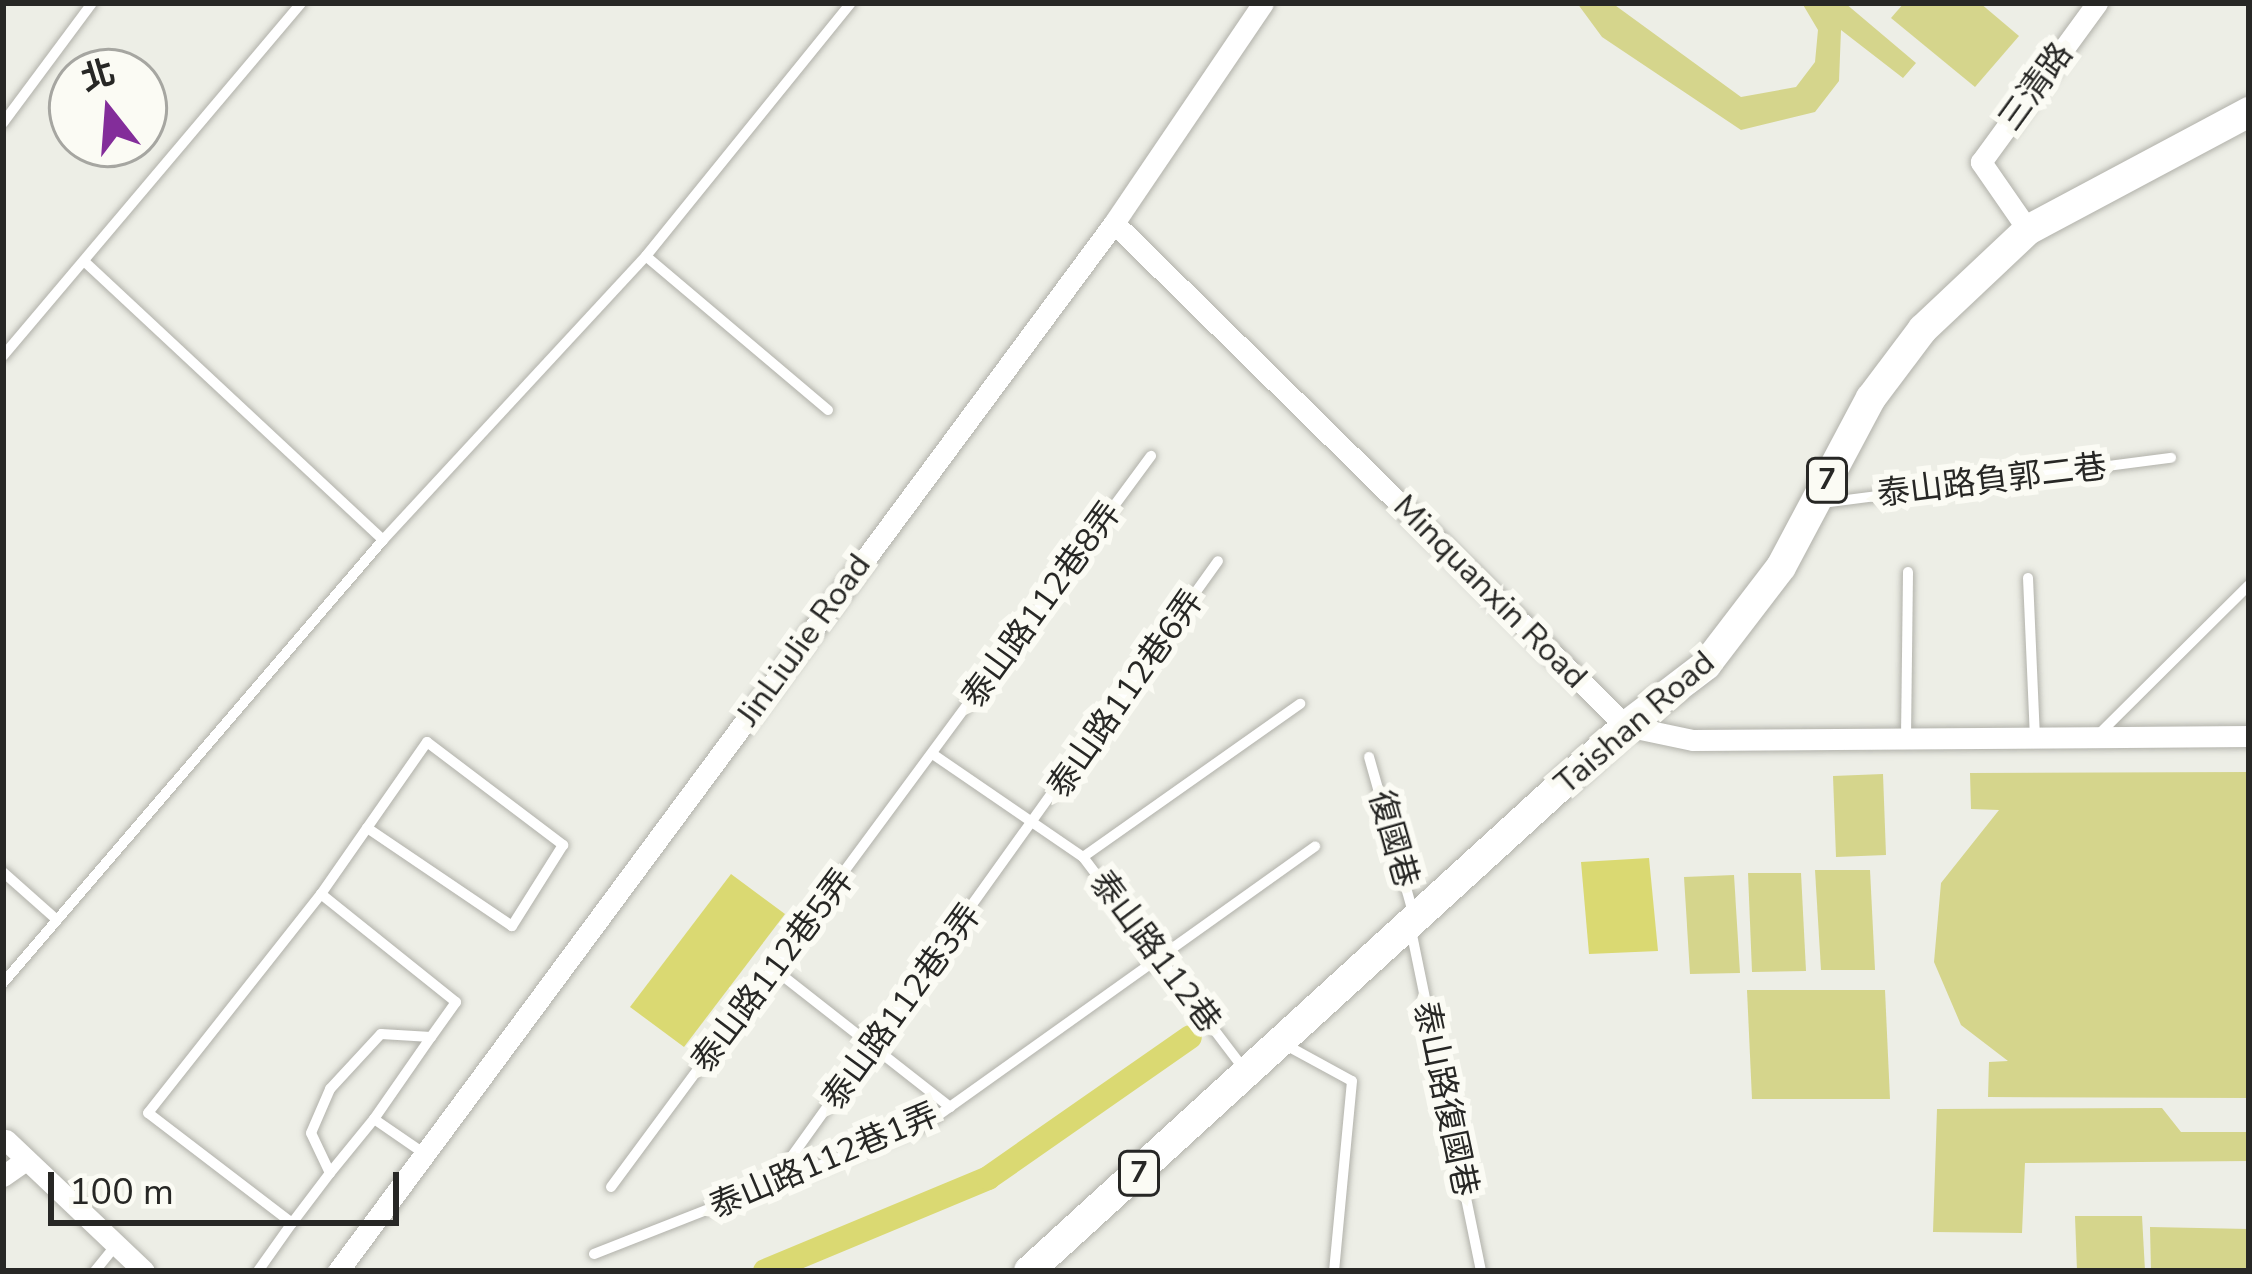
<!DOCTYPE html>
<html>
<head>
<meta charset="utf-8">
<style>
  body { margin:0 }
  #map { position:relative; width:2252px; height:1274px; overflow:hidden; background:#edeee6; font-family:"Nunito Sans","Noto Sans TC",sans-serif }
  div>[style] { position:absolute }
  .green>* { inset:0; background:#d5d58c }
  .water>* { inset:0; background:#dad972 }
  .canal>* { height:24px; margin:-12px; padding:0 12px; transform-origin:12px; border-radius:12px; background:#dad972 }
  .roads { filter:drop-shadow(0 0 3px #b1b1aa) drop-shadow(0 0 3px #b1b1aa) }
  .service>* { height:10px; margin:-5px; padding:0 5px; transform-origin:5px; border-radius:5px; background:#fff }
  .minor>* { height:21px; margin:-10.5px; padding:0 10.5px; transform-origin:10.5px; border-radius:10.5px; background:#fff }
  .primary>* { height:30px; margin:-15px; padding:0 15px; transform-origin:15px; border-radius:15px; background:#fff }
  span { translate:-50% -50%; white-space:nowrap; text-align:center; line-height:1.15; -webkit-text-stroke:12px #fbfbf4; paint-order:stroke }
  .shield-label span { padding:3px 9px; background:#fbfbf4; border:3px solid; border-radius:9px; -webkit-text-stroke-width:0 }
  .shield-label { font-size:30px; color:#272725; font-weight:700 }
  .street-label { font-size:33px; color:#272725 }
  .frame { position:absolute; inset:0; border:6px solid #272725; pointer-events:none }
  .north { position:absolute; left:48px; top:48px; width:120px; height:120px; box-sizing:border-box; background:#fbfbf4; border:3px solid #a6a6a1; border-radius:50%; rotate:343deg; font-size:33px; font-weight:700; line-height:48px; text-align:center; color:#272725 }
  .north::after { content:''; display:block; margin:auto; width:42px; height:54px; background:#832d9a; clip-path:polygon(50% 0,100% 100%,50% 72%,0 100%) }
  .scale { position:absolute; left:48px; top:1172px; width:351px; height:54px; box-sizing:border-box; border:6px solid #272725; border-top:0; padding-left:15px; font-size:36px; line-height:42px; white-space:nowrap; color:#272725; -webkit-text-stroke:9px #fbfbf4; paint-order:stroke }
</style>
</head>
<body>
<div id="map">
  <div class="green">
    <i style="clip-path:polygon(1577px 3px,1612px 3px,1741px 97px,1796px 87px,1815px 62px,1818px 30px,1802px 3px,1845px 3px,1916px 63px,1903px 78px,1841px 30px,1839px 81px,1815px 112px,1741px 130px,1602px 37px)"></i>
    <i style="clip-path:polygon(1904px 3px,1980px 3px,2019px 36px,1975px 87px,1891px 18px)"></i>
    <i style="clip-path:polygon(2249px 772px,2249px 1098px,1988px 1097px,1989px 1062px,2008px 1061px,1961px 1025px,1934px 962px,1941px 883px,1999px 810px,1971px 809px,1970px 773px)"></i>
    <i style="clip-path:polygon(1883px 774px,1886px 855px,1836px 857px,1833px 776px)"></i>
    <i style="clip-path:polygon(1815px 870px,1870px 870px,1875px 970px,1821px 970px)"></i>
    <i style="clip-path:polygon(1748px 873px,1801px 873px,1806px 971px,1752px 972px)"></i>
    <i style="clip-path:polygon(1734px 875px,1740px 973px,1690px 974px,1684px 877px)"></i>
    <i style="clip-path:polygon(1747px 990px,1885px 990px,1890px 1099px,1752px 1099px)"></i>
    <i style="clip-path:polygon(2162px 1108px,2181px 1132px,2249px 1132px,2249px 1161px,2025px 1163px,2022px 1233px,1933px 1232px,1937px 1109px)"></i>
    <i style="clip-path:polygon(2075px 1216px,2142px 1216px,2145px 1271px,2077px 1271px)"></i>
    <i style="clip-path:polygon(2150px 1227px,2249px 1229px,2249px 1271px,2151px 1271px)"></i>
  </div>
  <div class="water">
    <i style="clip-path:polygon(1649px 858px,1658px 951px,1589px 954px,1581px 862px)"></i>
    <i style="clip-path:polygon(731px 874px,785px 914px,684px 1047px,630px 1007px)"></i>
  </div>
  <div class="canal">
    <i style="left:765px;top:1271px;width:242px;rotate:-22.6deg"></i>
    <i style="left:988px;top:1178px;width:246px;rotate:-34.9deg"></i>
  </div>
  <div class="roads">
    <div class="service">
      <i style="left:3px;top:123px;width:149px;rotate:-53.4deg"></i>
      <i style="left:84px;top:261px;width:409px;rotate:43deg"></i>
      <i style="left:3px;top:356px;width:462px;rotate:-49.8deg"></i>
      <i style="left:828px;top:410px;width:238px;rotate:-139.8deg"></i>
      <i style="left:646px;top:256px;width:326px;rotate:-51deg"></i>
      <i style="left:1823px;top:503px;width:351px;rotate:-7.4deg"></i>
      <i style="left:2028px;top:578px;width:159px;rotate:87.5deg"></i>
      <i style="left:2098px;top:735px;width:213px;rotate:-44.8deg"></i>
      <i style="left:1906px;top:737px;width:165px;rotate:-89.3deg"></i>
      <i style="left:934px;top:755px;width:181px;rotate:34.4deg"></i>
      <i style="left:1083px;top:857px;width:265px;rotate:52.8deg"></i>
      <i style="left:1369px;top:757px;width:161px;rotate:74.2deg"></i>
      <i style="left:1083px;top:857px;width:266px;rotate:-35.2deg"></i>
      <i style="left:3px;top:872px;width:72px;rotate:41.6deg"></i>
      <i style="left:321px;top:894px;width:80px;rotate:-55.1deg"></i>
      <i style="left:367px;top:828px;width:105px;rotate:-55.1deg"></i>
      <i style="left:427px;top:742px;width:171px;rotate:37.1deg"></i>
      <i style="left:563px;top:845px;width:96px;rotate:122.2deg"></i>
      <i style="left:512px;top:926px;width:175px;rotate:-145.9deg"></i>
      <i style="left:1411px;top:930px;width:348px;rotate:78.4deg"></i>
      <i style="left:774px;top:969px;width:224px;rotate:38.1deg"></i>
      <i style="left:3px;top:983px;width:584px;rotate:-49.38deg"></i>
      <i style="left:383px;top:540px;width:387px;rotate:-47.2deg"></i>
      <i style="left:1284px;top:1044px;width:77px;rotate:28.6deg"></i>
      <i style="left:1352px;top:1081px;width:191px;rotate:95.4deg"></i>
      <i style="left:374px;top:1119px;width:70px;rotate:129.2deg"></i>
      <i style="left:330px;top:1173px;width:44px;rotate:-115.4deg"></i>
      <i style="left:311px;top:1133px;width:48px;rotate:-66.6deg"></i>
      <i style="left:330px;top:1089px;width:75px;rotate:-47.2deg"></i>
      <i style="left:381px;top:1034px;width:50px;rotate:3.4deg"></i>
      <i style="left:431px;top:1037px;width:100px;rotate:124.8deg"></i>
      <i style="left:374px;top:1119px;width:62px;rotate:34.5deg"></i>
      <i style="left:330px;top:1173px;width:63px;rotate:127.2deg"></i>
      <i style="left:292px;top:1223px;width:181px;rotate:-142.6deg"></i>
      <i style="left:148px;top:1113px;width:279px;rotate:-51.7deg"></i>
      <i style="left:321px;top:894px;width:173px;rotate:38.7deg"></i>
      <i style="left:456px;top:1002px;width:43px;rotate:125.5deg"></i>
      <i style="left:772px;top:1184px;width:766px;rotate:-54.4deg"></i>
      <i style="left:611px;top:1187px;width:909px;rotate:-53.55deg"></i>
      <i style="left:594px;top:1254px;width:357px;rotate:-21.4deg"></i>
      <i style="left:926px;top:1124px;width:478px;rotate:-35.5deg"></i>
      <i style="left:95px;top:1271px;width:32px;rotate:-51deg"></i>
      <i style="left:258px;top:1271px;width:59px;rotate:-54.7deg"></i>
    </div>
    <div class="minor">
      <i style="left:1114px;top:223px;width:718px;rotate:44.49deg"></i>
      <i style="left:1626px;top:726px;width:68px;rotate:11.8deg"></i>
      <i style="left:1693px;top:740px;width:556px;rotate:-0.41deg"></i>
      <i style="left:2028px;top:230px;width:83px;rotate:-124.7deg"></i>
      <i style="left:1981px;top:162px;width:197px;rotate:-53.9deg"></i>
      <i style="left:6px;top:1140px;width:190px;rotate:43.5deg"></i>
      <i style="left:3px;top:1176px;width:28px;rotate:-35deg"></i>
      <i style="left:338px;top:1271px;width:1304px;rotate:-53.48deg"></i>
      <i style="left:1114px;top:223px;width:266px;rotate:-55.9deg"></i>
    </div>
    <div class="primary">
      <i style="left:1029px;top:1271px;width:808px;rotate:-42.39deg"></i>
      <i style="left:1626px;top:726px;width:101px;rotate:-37.3deg"></i>
      <i style="left:1706px;top:665px;width:123px;rotate:-52.6deg"></i>
      <i style="left:1781px;top:567px;width:191px;rotate:-62deg"></i>
      <i style="left:1871px;top:398px;width:86px;rotate:-53deg"></i>
      <i style="left:1923px;top:329px;width:144px;rotate:-43.3deg"></i>
      <i style="left:2028px;top:230px;width:251px;rotate:-28.1deg"></i>
    </div>
  </div>
  <div class="shield-label">
    <span style="left:1827px;top:480px">7</span>
    <span style="left:1139px;top:1173px">7</span>
  </div>
  <div class="street-label">
    <span style="left:2036px;top:87px;rotate:-54deg">三清路</span>
    <span style="left:1992px;top:481px;rotate:-7deg">泰山路負郭二巷</span>
    <span style="left:1490px;top:592px;rotate:45deg">Minquanxin Road</span>
    <span style="left:1042px;top:605px;rotate:-54deg">泰山路112巷8弄</span>
    <span style="left:804px;top:640px;rotate:-54deg">JinLiuJie Road</span>
    <span style="left:1126px;top:694px;rotate:-55deg">泰山路112巷6弄</span>
    <span style="left:1635px;top:723px;rotate:-41deg">Taishan Road</span>
    <span style="left:1393px;top:839px;rotate:74deg">復國巷</span>
    <span style="left:1155px;top:952px;rotate:53deg">泰山路112巷</span>
    <span style="left:773px;top:971px;rotate:-53deg">泰山路112巷5弄</span>
    <span style="left:902px;top:1007px;rotate:-54deg">泰山路112巷3弄</span>
    <span style="left:1445px;top:1099px;rotate:78deg">泰山路復國巷</span>
    <span style="left:824px;top:1161px;rotate:-23deg">泰山路112巷1弄</span>
  </div>
  <div class="frame"></div>
  <div class="north">北</div>
  <div class="scale">100 m</div>
</div>
</body>
</html>
